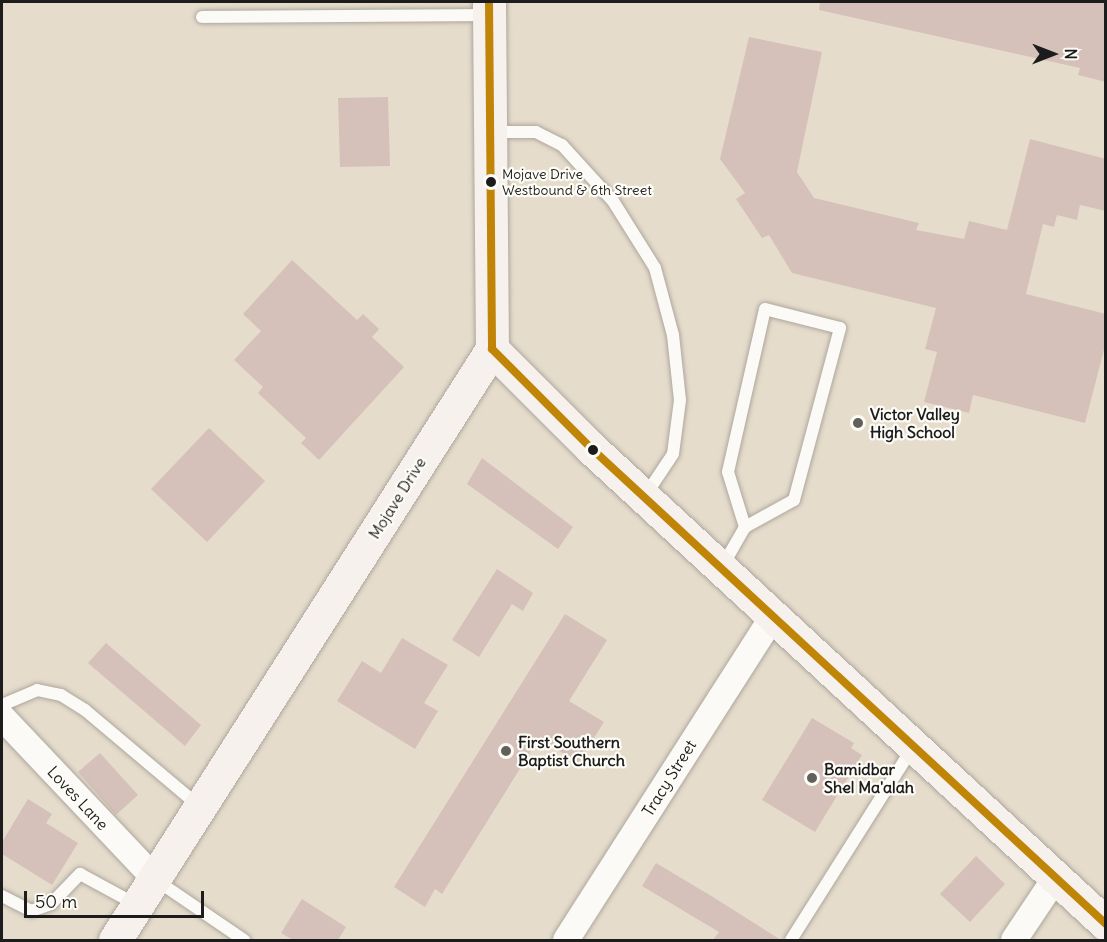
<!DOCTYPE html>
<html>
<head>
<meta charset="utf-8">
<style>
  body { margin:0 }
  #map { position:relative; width:1107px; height:942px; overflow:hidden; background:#e6dccc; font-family:Delius,sans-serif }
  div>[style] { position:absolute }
  .building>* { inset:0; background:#d5c1b9 }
  .roads { filter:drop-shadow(0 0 2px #ada79d) drop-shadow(0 0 2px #ada79d) }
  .lane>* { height:12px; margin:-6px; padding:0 6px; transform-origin:6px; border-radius:6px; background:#fbfaf7 }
  .street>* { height:26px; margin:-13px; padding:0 13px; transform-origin:13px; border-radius:13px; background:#fbfaf7 }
  .secondary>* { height:33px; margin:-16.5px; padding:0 16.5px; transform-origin:16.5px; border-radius:16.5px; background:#f6f1ed }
  .bus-1>* { height:8px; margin:-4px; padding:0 4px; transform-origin:4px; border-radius:4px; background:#c08407 }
  .dots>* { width:16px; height:16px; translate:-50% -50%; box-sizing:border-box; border:3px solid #fdfcf7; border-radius:50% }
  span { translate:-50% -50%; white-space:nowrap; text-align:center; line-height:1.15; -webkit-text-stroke:4.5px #fdfcf7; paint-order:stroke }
  .bus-label { font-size:14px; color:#1c1c1c }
  .left { translate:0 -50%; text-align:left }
  .poi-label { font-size:16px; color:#1c1c1c; font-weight:700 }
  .street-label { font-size:16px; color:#1c1c1c }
  .frame { position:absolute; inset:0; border:3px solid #1c1c1c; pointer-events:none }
  .north { position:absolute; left:1023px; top:24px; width:60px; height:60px; -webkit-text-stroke:4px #fdfcf7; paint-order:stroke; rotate:90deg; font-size:16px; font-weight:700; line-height:24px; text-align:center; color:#1c1c1c }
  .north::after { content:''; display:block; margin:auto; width:21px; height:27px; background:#1c1c1c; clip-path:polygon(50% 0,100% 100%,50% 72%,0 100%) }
  .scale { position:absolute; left:24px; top:891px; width:180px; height:27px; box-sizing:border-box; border:3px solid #1c1c1c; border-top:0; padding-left:8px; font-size:18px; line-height:21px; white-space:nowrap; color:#1c1c1c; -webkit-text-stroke:4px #fdfcf7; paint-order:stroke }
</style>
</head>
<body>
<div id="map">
  <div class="building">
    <i style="clip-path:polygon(820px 2px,1106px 2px,1106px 82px,1078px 75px,1080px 68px,819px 10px)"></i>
    <i style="clip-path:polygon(749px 37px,822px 52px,797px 172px,814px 198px,919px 223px,916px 230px,964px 239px,969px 221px,1007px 230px,1030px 139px,1106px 159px,1106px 211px,1080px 205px,1077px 220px,1057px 215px,1054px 227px,1043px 224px,1026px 294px,1106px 314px,1106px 342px,1085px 423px,973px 395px,969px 413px,924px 402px,937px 352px,925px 349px,936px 308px,792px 273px,769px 235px,762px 238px,736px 199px,745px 193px,720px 159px)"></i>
    <i style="clip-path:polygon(388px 97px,390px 166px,340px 167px,338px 98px)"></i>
    <i style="clip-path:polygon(292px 260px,357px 320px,363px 314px,379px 329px,372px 337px,404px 367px,319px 460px,301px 443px,306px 438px,258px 393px,263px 387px,234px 360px,261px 331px,243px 314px)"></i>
    <i style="clip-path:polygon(209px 428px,265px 481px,207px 542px,151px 489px)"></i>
    <i style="clip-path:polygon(482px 458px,573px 527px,558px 549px,467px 484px)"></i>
    <i style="clip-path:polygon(497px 569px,533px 593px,523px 611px,512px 604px,479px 657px,452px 640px)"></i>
    <i style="clip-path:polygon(565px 614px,607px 640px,569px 701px,604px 722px,578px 763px,539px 738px,442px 894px,435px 889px,425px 907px,394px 887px)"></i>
    <i style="clip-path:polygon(402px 638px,448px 665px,424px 703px,438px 711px,415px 749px,337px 701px,362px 661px,381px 673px)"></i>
    <i style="clip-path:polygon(106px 643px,201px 725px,185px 746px,88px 663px)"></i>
    <i style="clip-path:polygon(812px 718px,854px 743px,851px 748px,862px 755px,815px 832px,762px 800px)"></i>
    <i style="clip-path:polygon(100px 753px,138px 795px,116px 815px,78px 772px)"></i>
    <i style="clip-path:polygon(28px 799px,52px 814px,46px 823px,78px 843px,52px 885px,2px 854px,2px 842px)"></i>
    <i style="clip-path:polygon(976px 856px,1005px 884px,970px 922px,940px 894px)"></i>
    <i style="clip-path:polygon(656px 863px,713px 897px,781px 940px,713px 940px,719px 932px,642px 886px)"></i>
    <i style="clip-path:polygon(302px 899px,346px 927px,338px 940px,293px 940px,281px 933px)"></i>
  </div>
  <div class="roads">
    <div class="lane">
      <i style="left:202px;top:17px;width:286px;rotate:-0.4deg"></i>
      <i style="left:491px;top:132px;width:45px"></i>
      <i style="left:536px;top:132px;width:29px;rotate:27deg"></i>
      <i style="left:562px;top:145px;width:76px;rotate:47.7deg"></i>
      <i style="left:613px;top:201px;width:79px;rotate:57.9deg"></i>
      <i style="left:655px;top:268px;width:69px;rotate:75deg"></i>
      <i style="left:673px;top:335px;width:65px;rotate:83.9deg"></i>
      <i style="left:680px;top:400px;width:54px;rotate:97.4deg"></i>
      <i style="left:673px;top:454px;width:50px;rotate:123.7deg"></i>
      <i style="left:722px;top:567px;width:46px;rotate:-60.1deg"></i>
      <i style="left:745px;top:527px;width:56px;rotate:-28.9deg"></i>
      <i style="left:794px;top:500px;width:178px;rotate:-75deg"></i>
      <i style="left:840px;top:328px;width:77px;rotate:-165.8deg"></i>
      <i style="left:765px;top:309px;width:167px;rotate:102.8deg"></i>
      <i style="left:728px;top:472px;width:58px;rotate:72.8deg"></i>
      <i style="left:2px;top:705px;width:38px;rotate:-23deg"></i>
      <i style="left:37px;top:690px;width:25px;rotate:12deg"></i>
      <i style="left:61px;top:695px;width:28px;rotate:32deg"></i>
      <i style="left:85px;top:710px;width:148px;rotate:40.1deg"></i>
      <i style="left:156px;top:880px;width:107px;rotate:34.3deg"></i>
      <i style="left:2px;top:896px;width:33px;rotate:27deg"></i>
      <i style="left:31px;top:911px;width:21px;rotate:-19deg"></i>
      <i style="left:51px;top:904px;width:42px;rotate:-46deg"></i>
      <i style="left:80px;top:874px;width:65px;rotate:28.5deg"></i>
      <i style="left:791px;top:940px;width:228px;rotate:-57.7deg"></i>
    </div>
    <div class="street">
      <i style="left:2px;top:717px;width:223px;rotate:46.6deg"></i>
      <i style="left:566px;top:940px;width:384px;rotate:-57.4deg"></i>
      <i style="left:1014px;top:940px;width:76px;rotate:-56.3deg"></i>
    </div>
    <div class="secondary">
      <i style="left:492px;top:349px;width:140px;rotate:45deg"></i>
      <i style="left:591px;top:448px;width:701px;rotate:42.75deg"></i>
      <i style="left:115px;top:940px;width:701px;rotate:-57.47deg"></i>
      <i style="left:492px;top:349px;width:347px;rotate:-90.5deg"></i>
    </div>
  </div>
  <div class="bus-1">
    <i style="left:489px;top:2px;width:347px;rotate:89.5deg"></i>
    <i style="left:492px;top:349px;width:140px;rotate:45deg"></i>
    <i style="left:591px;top:448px;width:701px;rotate:42.75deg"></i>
  </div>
  <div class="dots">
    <i style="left:491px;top:182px;background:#1c1c1c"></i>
    <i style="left:858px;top:423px;background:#635f5a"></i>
    <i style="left:593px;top:450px;background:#1c1c1c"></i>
    <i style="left:506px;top:751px;background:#635f5a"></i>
    <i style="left:812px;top:778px;background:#635f5a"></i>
  </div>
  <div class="bus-label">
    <span class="left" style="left:502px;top:182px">Mojave Drive<br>Westbound &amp; 6th Street</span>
  </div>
  <div class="poi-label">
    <span class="left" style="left:870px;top:423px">Victor Valley<br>High School</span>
    <span class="left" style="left:518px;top:751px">First Southern<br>Baptist Church</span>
    <span class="left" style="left:824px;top:778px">Bamidbar<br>Shel Ma'alah</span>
  </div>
  <div class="street-label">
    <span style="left:397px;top:498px;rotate:-58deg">Mojave Drive</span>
    <span style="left:669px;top:778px;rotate:-58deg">Tracy Street</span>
    <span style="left:78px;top:798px;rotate:47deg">Loves Lane</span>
  </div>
  <div class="frame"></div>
  <div class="north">N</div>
  <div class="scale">50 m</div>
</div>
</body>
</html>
